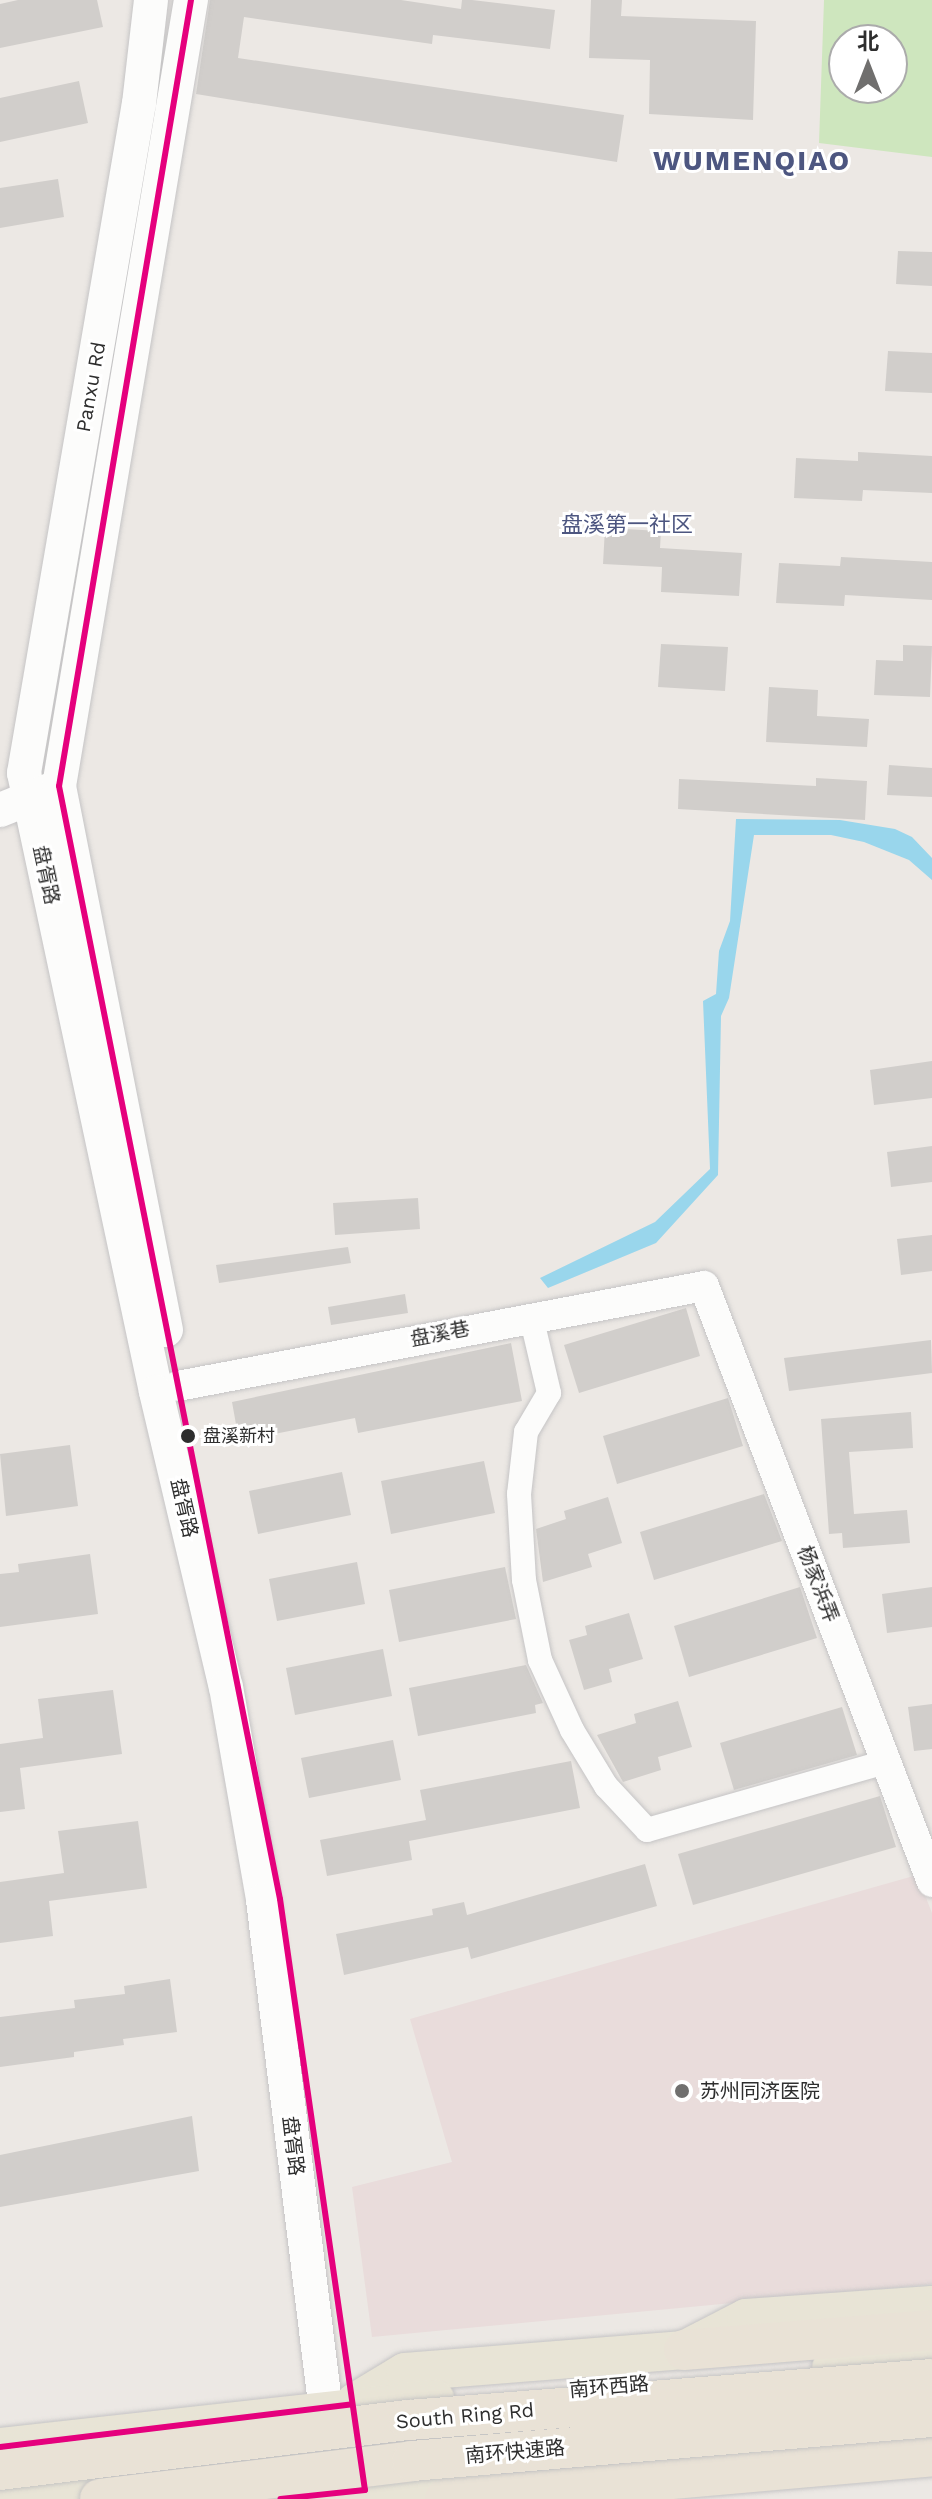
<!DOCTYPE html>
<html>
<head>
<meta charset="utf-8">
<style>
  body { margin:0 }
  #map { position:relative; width:932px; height:2499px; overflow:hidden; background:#ece8e4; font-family:"Work Sans","Noto Sans SC",sans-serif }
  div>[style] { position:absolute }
  .medical>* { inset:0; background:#e9dcdb }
  .green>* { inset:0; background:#cee6be }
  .water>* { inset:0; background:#99d6ec }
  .building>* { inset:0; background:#d1cecb }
  .roads { filter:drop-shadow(0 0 2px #c5c4c5) drop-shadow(0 0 2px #c5c4c5) }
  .minor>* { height:24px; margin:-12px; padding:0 12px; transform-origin:12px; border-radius:12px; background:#fcfcfb }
  .tertiary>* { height:30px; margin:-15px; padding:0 15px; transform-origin:15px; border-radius:15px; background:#fcfcfb }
  .secondary>* { height:34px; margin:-17px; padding:0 17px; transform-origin:17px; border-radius:17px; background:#fcfcfb }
  .primary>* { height:38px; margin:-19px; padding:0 19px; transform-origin:19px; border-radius:19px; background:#e8e4d6 }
  .trunk>* { height:40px; margin:-20px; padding:0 20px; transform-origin:20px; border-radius:20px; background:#e9e2d6 }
  .bridges { filter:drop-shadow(0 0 2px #c6c5c4) drop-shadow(0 0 2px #c6c5c4) }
  .trunk-bridge>* { height:40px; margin:-20px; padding:0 20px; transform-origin:20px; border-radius:20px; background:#e9e2d6 }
  .bus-1>* { height:6px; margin:-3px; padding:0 3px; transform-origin:3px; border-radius:3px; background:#e5007d }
  .dots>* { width:22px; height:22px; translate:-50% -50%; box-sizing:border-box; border:4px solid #fff; border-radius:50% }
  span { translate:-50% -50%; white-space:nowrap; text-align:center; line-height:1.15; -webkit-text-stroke:6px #fff; paint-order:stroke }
  .bus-label { font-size:18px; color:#2e2e2e }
  .left { translate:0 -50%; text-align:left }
  .street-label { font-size:20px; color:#2e2e2e }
  .poi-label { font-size:20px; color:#2e2e2e }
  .neighbourhood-label { font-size:22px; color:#4d5680 }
  .district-label { font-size:28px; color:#4d5680; font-weight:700; letter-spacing:2px }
  .north { position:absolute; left:828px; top:24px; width:80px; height:80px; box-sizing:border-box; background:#fff; border:2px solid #ababab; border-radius:50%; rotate:0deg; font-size:22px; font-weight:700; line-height:32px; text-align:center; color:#2e2e2e }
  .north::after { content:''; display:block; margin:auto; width:28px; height:36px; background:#706f6e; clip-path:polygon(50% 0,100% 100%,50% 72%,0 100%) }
</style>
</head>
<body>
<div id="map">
  <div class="medical">
    <i style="clip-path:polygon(917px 1875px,932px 1913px,932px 2284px,372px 2337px,352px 2187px,452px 2162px,410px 2019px)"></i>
  </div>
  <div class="green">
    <i style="clip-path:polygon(evenodd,824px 0,932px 0,932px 157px,819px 143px,824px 0,844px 40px,892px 40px,892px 88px,844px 88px,844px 40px)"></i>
  </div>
  <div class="water">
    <i style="clip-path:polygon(736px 819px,840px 820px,895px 829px,912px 837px,932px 858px,932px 880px,909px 860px,864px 842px,831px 835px,754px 835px,729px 998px,721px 1016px,718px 1175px,656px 1243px,548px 1288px,540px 1278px,655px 1222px,710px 1169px,703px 1001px,716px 994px,719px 951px,730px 921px)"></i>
  </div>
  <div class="building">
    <i style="clip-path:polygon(18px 0,97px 0,103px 27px,0 48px,0 4px)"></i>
    <i style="clip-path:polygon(210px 0,401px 0,461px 9px,462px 0,472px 0,555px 10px,550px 49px,433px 35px,432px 44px,244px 17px,238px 58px,624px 115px,617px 162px,196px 94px)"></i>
    <i style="clip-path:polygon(591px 0,622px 0,621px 16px,756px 21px,753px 120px,649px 114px,650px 60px,589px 58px)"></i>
    <i style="clip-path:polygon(79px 81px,88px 123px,0 142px,0 98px)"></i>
    <i style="clip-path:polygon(58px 179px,64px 217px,0 228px,0 188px)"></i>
    <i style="clip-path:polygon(898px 251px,932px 252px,932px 286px,896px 284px)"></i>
    <i style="clip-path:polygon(888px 351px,932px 353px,932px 393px,885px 391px)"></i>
    <i style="clip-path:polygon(858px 452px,932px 456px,932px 493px,863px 490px,862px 501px,794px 498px,796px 458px,858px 461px)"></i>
    <i style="clip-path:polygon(605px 528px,661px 531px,660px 548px,742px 553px,739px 596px,661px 592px,662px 567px,603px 564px)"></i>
    <i style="clip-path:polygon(841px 557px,932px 562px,932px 600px,845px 595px,844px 606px,776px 603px,779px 563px,840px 566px)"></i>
    <i style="clip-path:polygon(661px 644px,728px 647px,725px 691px,658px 687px)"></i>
    <i style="clip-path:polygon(903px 645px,932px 646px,930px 697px,874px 695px,876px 660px,903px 661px)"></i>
    <i style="clip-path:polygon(769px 687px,818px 690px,817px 716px,869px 719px,867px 747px,766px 742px)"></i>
    <i style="clip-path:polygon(889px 765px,932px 768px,932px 797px,887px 795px)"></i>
    <i style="clip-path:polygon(816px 778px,867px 781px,865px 820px,678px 809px,679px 779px,816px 786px)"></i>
    <i style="clip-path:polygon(932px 1061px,932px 1098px,874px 1105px,870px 1070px)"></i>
    <i style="clip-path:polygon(932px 1146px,932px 1182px,891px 1187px,887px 1152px)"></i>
    <i style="clip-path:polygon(418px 1198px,420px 1229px,335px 1235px,333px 1203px)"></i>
    <i style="clip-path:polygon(932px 1235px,932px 1271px,901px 1275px,897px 1239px)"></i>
    <i style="clip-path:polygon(348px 1247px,351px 1263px,219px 1283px,216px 1265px)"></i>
    <i style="clip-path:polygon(405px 1294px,408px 1313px,331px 1325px,328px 1307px)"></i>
    <i style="clip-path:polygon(686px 1308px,700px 1356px,579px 1393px,564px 1345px)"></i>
    <i style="clip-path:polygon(931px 1340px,932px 1373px,789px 1391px,784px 1358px)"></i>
    <i style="clip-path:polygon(511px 1343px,522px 1401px,358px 1433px,355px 1418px,239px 1441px,232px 1402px)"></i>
    <i style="clip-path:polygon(728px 1398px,743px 1446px,617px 1484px,603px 1436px)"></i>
    <i style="clip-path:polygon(911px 1412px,913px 1448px,849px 1452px,854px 1514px,907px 1510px,910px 1543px,843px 1548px,842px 1533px,829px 1534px,821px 1419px)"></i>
    <i style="clip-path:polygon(70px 1445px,78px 1506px,6px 1516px,0 1454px)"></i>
    <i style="clip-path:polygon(484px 1461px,495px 1513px,391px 1534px,381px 1481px)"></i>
    <i style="clip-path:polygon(342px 1472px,351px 1515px,258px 1534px,249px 1491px)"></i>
    <i style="clip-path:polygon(764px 1494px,782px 1541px,654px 1580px,640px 1532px)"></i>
    <i style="clip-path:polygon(608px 1497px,622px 1543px,588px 1554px,592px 1567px,543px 1582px,536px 1529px,566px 1519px,564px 1511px)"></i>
    <i style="clip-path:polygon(90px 1554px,98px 1614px,0 1627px,0 1574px,19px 1572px,18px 1564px)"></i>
    <i style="clip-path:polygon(357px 1562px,365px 1604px,277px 1621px,269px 1579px)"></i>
    <i style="clip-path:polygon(505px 1567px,516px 1619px,399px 1642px,389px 1590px)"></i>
    <i style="clip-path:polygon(800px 1587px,817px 1638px,689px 1677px,674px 1626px)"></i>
    <i style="clip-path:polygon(932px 1587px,932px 1627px,887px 1633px,882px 1594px)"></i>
    <i style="clip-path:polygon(629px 1613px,643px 1659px,609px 1669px,612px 1682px,584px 1690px,569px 1640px,587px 1635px,585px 1626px)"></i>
    <i style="clip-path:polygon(383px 1649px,392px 1696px,295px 1715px,286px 1668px)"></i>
    <i style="clip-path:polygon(526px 1665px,543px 1703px,535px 1705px,536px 1713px,418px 1736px,409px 1688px)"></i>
    <i style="clip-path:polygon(113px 1690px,122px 1754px,20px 1768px,25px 1809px,0 1812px,0 1744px,43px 1738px,38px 1699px)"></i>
    <i style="clip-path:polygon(678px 1701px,692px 1747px,658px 1757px,661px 1770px,623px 1782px,597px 1735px,636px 1723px,634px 1714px)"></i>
    <i style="clip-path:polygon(932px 1704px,932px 1749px,914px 1751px,908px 1707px)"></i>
    <i style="clip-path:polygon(842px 1707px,857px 1755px,734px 1790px,720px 1743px)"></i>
    <i style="clip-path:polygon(393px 1740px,401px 1780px,309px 1798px,301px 1758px)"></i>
    <i style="clip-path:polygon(571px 1761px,580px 1808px,409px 1841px,412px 1860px,327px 1876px,320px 1840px,426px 1820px,420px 1790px)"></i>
    <i style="clip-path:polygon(880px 1796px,896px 1847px,693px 1905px,678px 1854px)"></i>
    <i style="clip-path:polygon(138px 1821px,147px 1888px,49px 1901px,53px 1936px,0 1943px,0 1882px,64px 1873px,58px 1831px)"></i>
    <i style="clip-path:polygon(645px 1864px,657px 1906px,471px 1959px,468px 1947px,344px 1975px,336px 1934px,433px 1915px,432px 1909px,464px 1902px,467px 1915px)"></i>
    <i style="clip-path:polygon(170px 1979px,177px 2032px,123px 2039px,124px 2045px,74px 2052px,74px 2057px,0 2067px,0 2017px,75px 2008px,74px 2000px,125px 1994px,124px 1986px)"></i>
    <i style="clip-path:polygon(192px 2116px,199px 2171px,0 2207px,0 2155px)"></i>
  </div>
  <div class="roads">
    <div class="minor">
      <i style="left:531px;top:1316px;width:79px;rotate:76.8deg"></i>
      <i style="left:549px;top:1393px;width:45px;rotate:120.5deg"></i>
      <i style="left:526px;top:1432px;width:62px;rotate:96.4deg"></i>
      <i style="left:519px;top:1494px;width:86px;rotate:86.7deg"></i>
      <i style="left:524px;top:1580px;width:82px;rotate:78.7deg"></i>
      <i style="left:540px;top:1660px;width:77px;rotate:65.4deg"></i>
      <i style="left:572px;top:1730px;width:66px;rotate:58.7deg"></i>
      <i style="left:606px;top:1786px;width:60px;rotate:47deg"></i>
      <i style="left:647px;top:1830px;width:248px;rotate:-15.9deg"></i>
    </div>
    <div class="tertiary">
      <i style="left:178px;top:1386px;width:535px;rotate:-10.76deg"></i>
      <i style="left:704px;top:1286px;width:638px;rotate:69.07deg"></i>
    </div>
    <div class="secondary">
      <i style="left:151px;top:0;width:104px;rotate:96.6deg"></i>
      <i style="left:139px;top:103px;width:680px;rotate:99.74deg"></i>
      <i style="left:24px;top:773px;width:633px;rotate:77.96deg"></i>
      <i style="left:156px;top:1392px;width:303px;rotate:76.7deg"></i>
      <i style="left:226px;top:1687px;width:216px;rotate:80.1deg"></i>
      <i style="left:263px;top:1900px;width:540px;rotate:82.98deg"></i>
      <i style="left:0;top:810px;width:56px;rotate:-22deg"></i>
      <i style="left:166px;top:1330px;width:554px;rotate:-101.13deg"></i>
      <i style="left:59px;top:786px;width:797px;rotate:-80.47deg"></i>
    </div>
    <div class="primary">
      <i style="left:831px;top:2368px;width:101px;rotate:-5.7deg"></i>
      <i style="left:355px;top:2402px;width:58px;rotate:-31deg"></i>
      <i style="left:405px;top:2372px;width:280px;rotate:-4.5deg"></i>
      <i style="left:684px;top:2350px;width:70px;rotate:-27.3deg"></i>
      <i style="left:746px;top:2318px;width:186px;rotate:-4deg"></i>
      <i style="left:0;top:2447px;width:438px;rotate:-6.3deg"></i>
      <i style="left:0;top:2494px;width:145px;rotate:-7.5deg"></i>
      <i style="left:280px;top:2499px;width:204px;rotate:-5.3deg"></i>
    </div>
    <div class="trunk">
      <i style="left:684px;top:2350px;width:249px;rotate:-4.6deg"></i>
      <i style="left:334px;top:2493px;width:15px;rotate:23deg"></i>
      <i style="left:445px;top:2499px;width:489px;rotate:-5deg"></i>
    </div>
  </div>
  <div class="bridges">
    <div class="trunk-bridge">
      <i style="left:0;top:2470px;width:412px;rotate:-7deg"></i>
      <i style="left:409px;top:2420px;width:525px;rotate:-4.48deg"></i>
      <i style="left:100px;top:2499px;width:314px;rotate:-6.9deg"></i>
      <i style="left:412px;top:2461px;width:522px;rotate:-4.84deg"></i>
    </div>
  </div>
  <div class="bus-1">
    <i style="left:191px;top:0;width:797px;rotate:99.53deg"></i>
    <i style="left:59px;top:786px;width:1135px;rotate:78.77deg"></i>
    <i style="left:280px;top:1899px;width:597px;rotate:81.82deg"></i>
    <i style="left:365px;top:2490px;width:85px;rotate:174deg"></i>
    <i style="left:0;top:2447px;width:352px;rotate:-6.9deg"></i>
  </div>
  <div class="dots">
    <i style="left:188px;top:1436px;background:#2e2e2e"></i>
    <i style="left:682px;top:2091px;background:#706f6e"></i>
  </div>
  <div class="bus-label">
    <span class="left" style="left:203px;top:1436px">盘溪新村</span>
  </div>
  <div class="street-label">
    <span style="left:91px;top:387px;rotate:-80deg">Panxu Rd</span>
    <span style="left:46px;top:875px;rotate:78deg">盘胥路</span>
    <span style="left:440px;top:1334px;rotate:-11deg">盘溪巷</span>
    <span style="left:184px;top:1508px;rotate:77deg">盘胥路</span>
    <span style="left:818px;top:1584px;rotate:69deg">杨家浜弄</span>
    <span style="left:293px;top:2146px;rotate:83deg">盘胥路</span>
    <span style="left:609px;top:2387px;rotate:-5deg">南环西路</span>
    <span style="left:465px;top:2416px;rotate:-5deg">South Ring Rd</span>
    <span style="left:515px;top:2452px;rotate:-5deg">南环快速路</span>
  </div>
  <div class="poi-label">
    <span class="left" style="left:700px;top:2091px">苏州同济医院</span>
  </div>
  <div class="neighbourhood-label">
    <span style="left:627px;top:525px">盘溪第一社区</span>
  </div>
  <div class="district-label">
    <span style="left:752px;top:161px">WUMENQIAO</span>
  </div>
  <div class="north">北</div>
</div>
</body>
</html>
